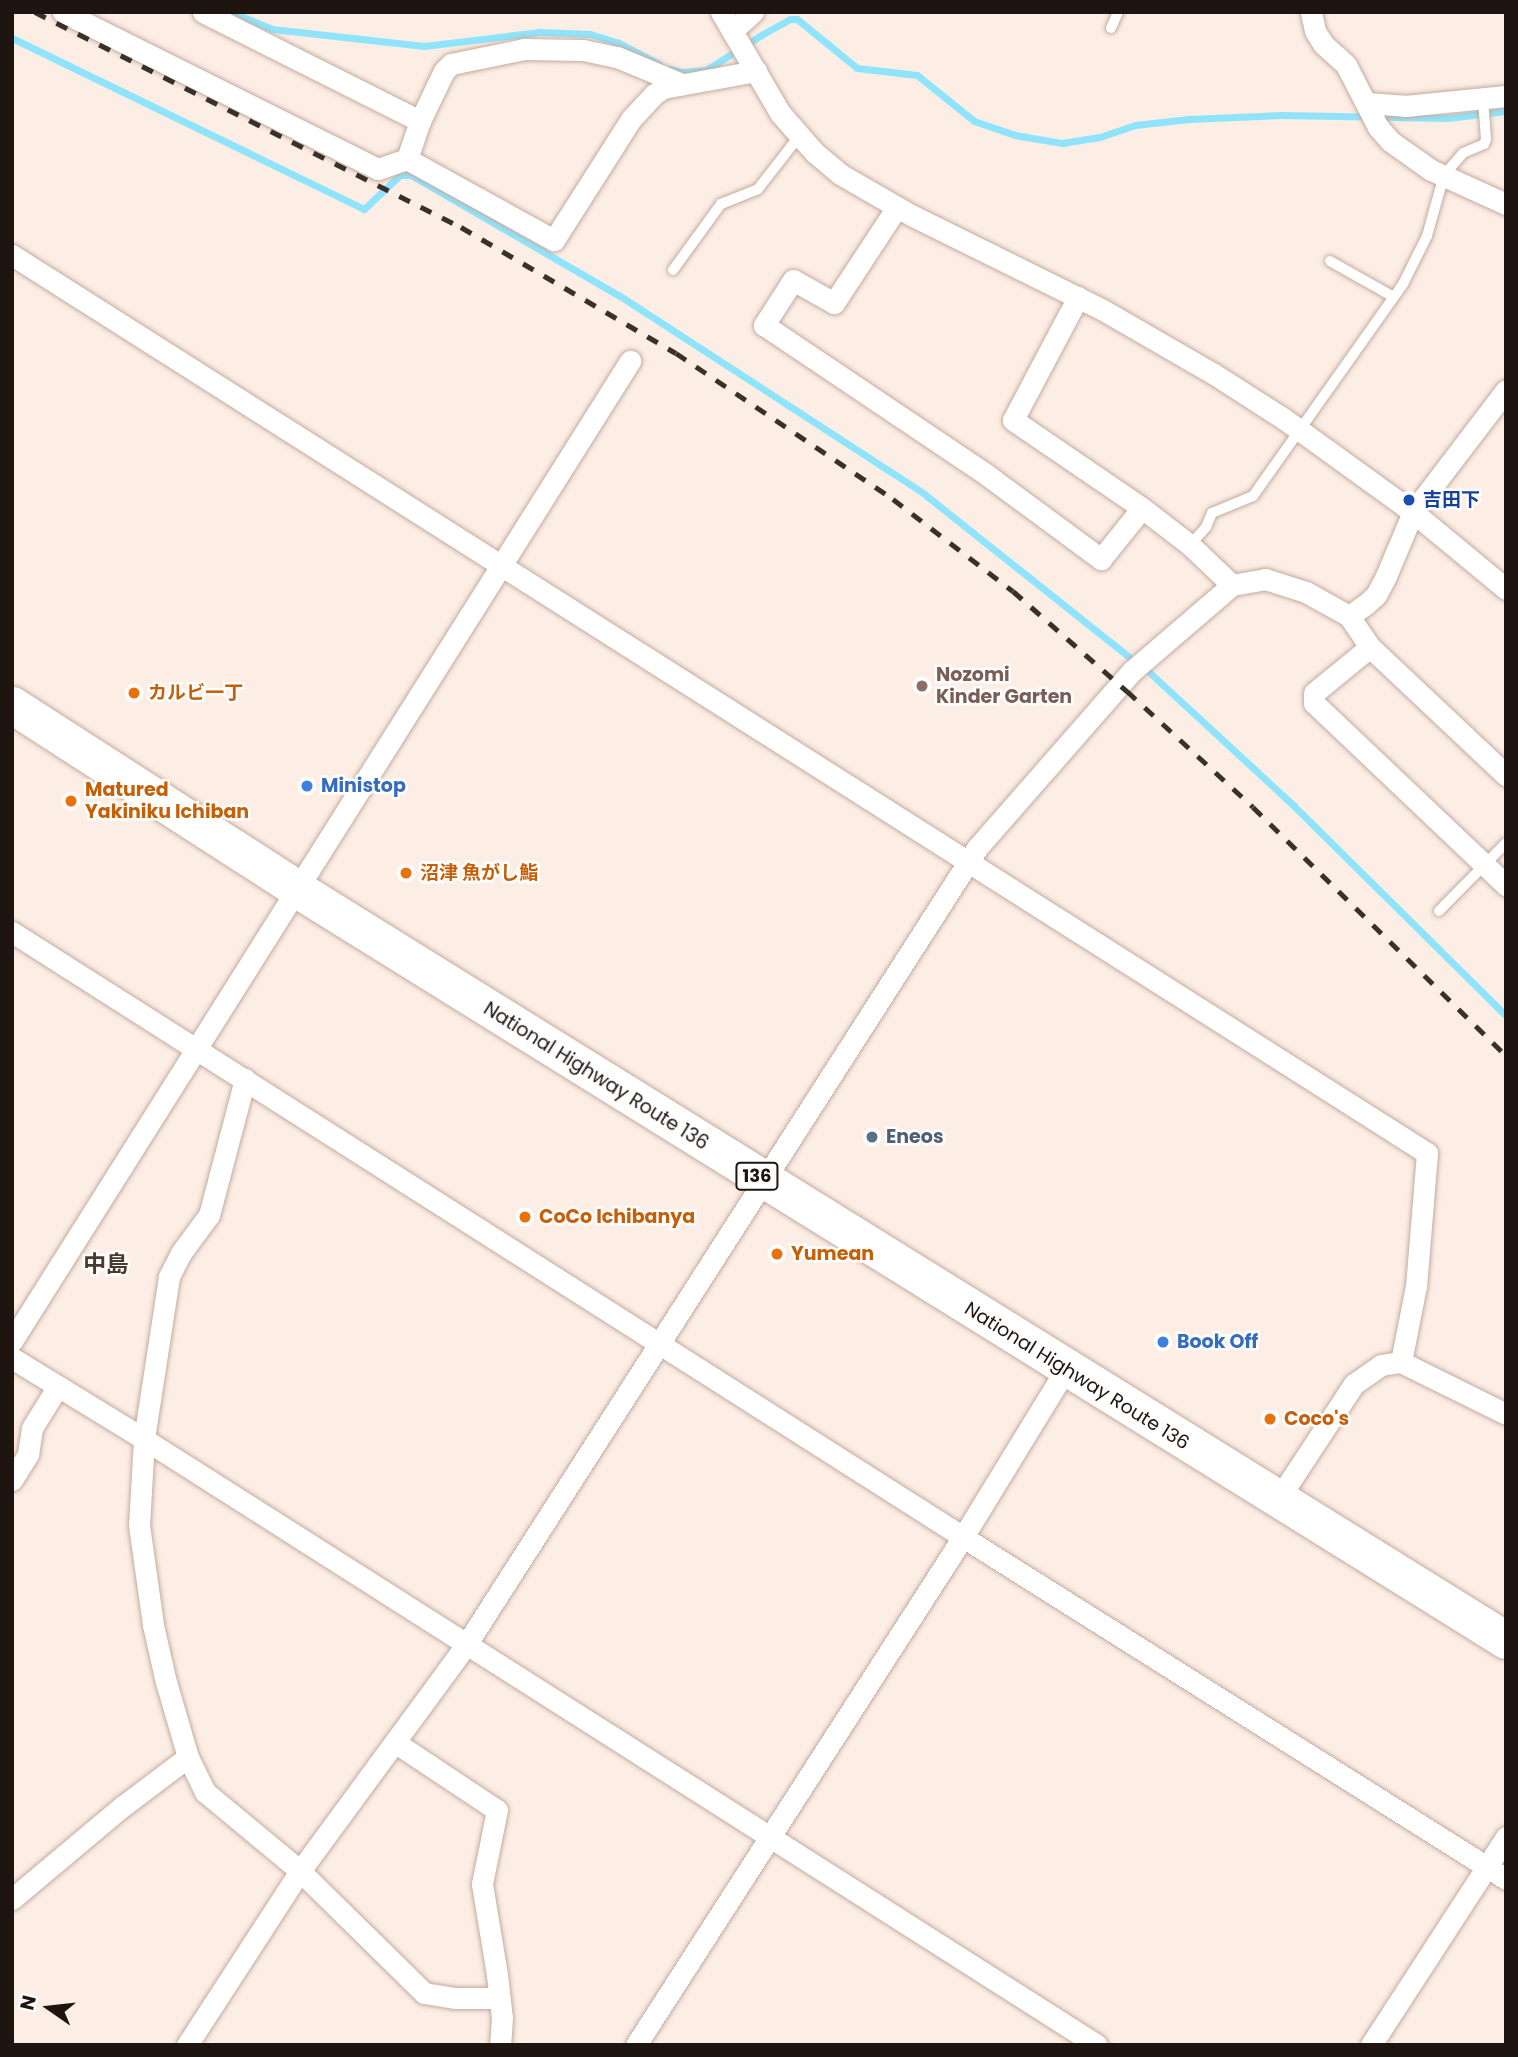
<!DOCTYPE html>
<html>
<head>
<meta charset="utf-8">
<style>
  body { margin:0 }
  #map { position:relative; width:1518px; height:2057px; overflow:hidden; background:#fcede5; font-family:Poppins,"Noto Sans JP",sans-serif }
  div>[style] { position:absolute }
  .stream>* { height:7px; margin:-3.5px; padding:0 3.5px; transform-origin:3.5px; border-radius:3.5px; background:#8fe4fb }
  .roads { filter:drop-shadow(0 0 2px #c3ac9e) drop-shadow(0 0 2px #c3ac9e) }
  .lane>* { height:10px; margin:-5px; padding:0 5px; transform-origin:5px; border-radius:5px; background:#fff }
  .street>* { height:21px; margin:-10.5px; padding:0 10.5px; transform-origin:10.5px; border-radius:10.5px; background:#fff }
  .highway>* { height:37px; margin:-18.5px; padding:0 18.5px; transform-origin:18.5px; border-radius:18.5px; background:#fff }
  .rail>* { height:5px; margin-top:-2.5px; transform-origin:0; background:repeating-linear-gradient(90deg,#39302a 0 12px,transparent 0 24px) }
  .dots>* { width:19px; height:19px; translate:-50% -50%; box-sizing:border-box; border:4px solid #fefefe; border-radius:50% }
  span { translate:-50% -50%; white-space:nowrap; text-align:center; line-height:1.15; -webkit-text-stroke:5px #fefefe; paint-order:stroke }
  .shield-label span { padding:2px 5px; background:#fefefe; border:2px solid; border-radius:5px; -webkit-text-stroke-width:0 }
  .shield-label { font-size:18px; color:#1e1510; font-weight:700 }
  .transit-label { font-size:19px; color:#164399; font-weight:700 }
  .left { translate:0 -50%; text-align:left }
  .education-label { font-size:19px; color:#785e54; font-weight:700 }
  .food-label { font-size:19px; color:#c56008; font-weight:700 }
  .shop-label { font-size:19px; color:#366cbe; font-weight:700 }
  .street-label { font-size:19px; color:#1e1510 }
  .service-label { font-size:19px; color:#4e5e75; font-weight:700 }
  .quarter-label { font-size:23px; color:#4c392e; font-weight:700 }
  .frame { position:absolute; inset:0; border:14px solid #1e1510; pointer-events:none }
  .north { position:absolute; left:14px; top:1973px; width:70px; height:70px; -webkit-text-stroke:5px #fefefe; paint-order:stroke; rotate:284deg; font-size:19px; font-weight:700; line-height:28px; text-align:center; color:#1e1510 }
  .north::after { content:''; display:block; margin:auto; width:24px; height:32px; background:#1e1510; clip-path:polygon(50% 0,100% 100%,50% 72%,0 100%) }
</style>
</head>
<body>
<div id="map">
  <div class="stream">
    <i style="left:231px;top:12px;width:44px;rotate:22.5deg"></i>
    <i style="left:272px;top:29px;width:153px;rotate:6.4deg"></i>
    <i style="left:424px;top:46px;width:117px;rotate:-6.9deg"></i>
    <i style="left:540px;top:32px;width:50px;rotate:2.3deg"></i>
    <i style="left:590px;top:34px;width:30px;rotate:17deg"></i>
    <i style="left:619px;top:43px;width:45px;rotate:27.7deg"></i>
    <i style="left:12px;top:38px;width:391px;rotate:25.9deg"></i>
    <i style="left:364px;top:209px;width:50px;rotate:-43.4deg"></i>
    <i style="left:400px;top:175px;width:11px"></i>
    <i style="left:411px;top:175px;width:241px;rotate:30.1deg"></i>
    <i style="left:620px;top:296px;width:361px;rotate:33deg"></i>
    <i style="left:923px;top:493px;width:263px;rotate:38.5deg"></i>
    <i style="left:670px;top:69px;width:12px;rotate:14deg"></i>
    <i style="left:682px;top:72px;width:24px;rotate:-5deg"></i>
    <i style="left:706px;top:70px;width:67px;rotate:-32.3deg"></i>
    <i style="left:763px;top:34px;width:31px;rotate:-29deg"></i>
    <i style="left:790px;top:19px;width:7px"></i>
    <i style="left:797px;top:19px;width:77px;rotate:39.2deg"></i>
    <i style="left:857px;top:68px;width:60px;rotate:6.7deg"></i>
    <i style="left:917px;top:75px;width:73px;rotate:38.9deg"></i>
    <i style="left:974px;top:121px;width:43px;rotate:18.9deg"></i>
    <i style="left:1015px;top:135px;width:48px;rotate:9.7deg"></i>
    <i style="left:1062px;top:143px;width:38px;rotate:-9deg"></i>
    <i style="left:1100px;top:137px;width:37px;rotate:-19deg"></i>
    <i style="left:1135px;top:125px;width:54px;rotate:-6.3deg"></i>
    <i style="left:1189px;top:119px;width:92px;rotate:-2.5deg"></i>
    <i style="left:1281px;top:115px;width:167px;rotate:1deg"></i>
    <i style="left:1448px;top:118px;width:58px;rotate:-6.9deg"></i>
    <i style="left:1149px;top:672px;width:197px;rotate:42.7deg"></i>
    <i style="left:1294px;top:806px;width:298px;rotate:44.7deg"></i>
  </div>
  <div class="roads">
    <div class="lane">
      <i style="left:1111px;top:28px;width:17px;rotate:-66deg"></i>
      <i style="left:1330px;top:261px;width:73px;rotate:29.4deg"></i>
      <i style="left:673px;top:270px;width:82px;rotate:-54deg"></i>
      <i style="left:721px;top:204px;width:40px;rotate:-22deg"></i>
      <i style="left:758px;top:189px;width:68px;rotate:-52.1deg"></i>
      <i style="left:1190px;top:545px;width:24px;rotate:-48deg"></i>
      <i style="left:1206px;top:527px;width:15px;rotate:-67deg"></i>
      <i style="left:1212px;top:513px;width:44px;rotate:-22.5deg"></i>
      <i style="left:1253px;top:496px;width:260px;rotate:-54.7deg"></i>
      <i style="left:1403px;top:284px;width:54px;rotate:-63.4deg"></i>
      <i style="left:1427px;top:236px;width:52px;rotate:-74.4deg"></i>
      <i style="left:1441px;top:186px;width:21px;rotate:-62deg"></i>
      <i style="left:1451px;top:167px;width:18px;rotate:-49deg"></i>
      <i style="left:1463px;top:153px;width:23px;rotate:-23deg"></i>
      <i style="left:1484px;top:144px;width:5px;rotate:-68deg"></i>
      <i style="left:1486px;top:139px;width:40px;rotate:-94.3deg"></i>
      <i style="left:1439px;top:911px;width:95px;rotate:-45.4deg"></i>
    </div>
    <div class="street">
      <i style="left:63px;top:12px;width:352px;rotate:26.5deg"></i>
      <i style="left:378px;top:169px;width:31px;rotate:-19deg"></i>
      <i style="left:407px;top:159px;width:168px;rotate:28.9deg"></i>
      <i style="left:554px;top:240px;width:143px;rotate:-57.5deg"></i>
      <i style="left:631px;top:119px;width:33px;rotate:-47deg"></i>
      <i style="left:653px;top:95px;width:12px;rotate:-35deg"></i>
      <i style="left:663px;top:88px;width:95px;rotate:-10.4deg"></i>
      <i style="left:203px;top:12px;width:243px;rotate:26.7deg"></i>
      <i style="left:721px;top:12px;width:117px;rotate:59.7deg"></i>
      <i style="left:780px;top:113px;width:52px;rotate:48.9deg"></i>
      <i style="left:814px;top:152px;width:34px;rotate:40deg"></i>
      <i style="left:840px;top:174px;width:82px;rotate:30deg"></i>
      <i style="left:911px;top:215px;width:214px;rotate:26.3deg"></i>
      <i style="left:1103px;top:310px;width:128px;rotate:30deg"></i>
      <i style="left:1214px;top:374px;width:83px;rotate:32.7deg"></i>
      <i style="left:1284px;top:419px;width:159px;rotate:35.8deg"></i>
      <i style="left:1413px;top:512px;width:121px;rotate:39.6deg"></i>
      <i style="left:1311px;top:12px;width:19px;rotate:78deg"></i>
      <i style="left:1315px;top:31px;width:15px;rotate:58deg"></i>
      <i style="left:1323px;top:44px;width:31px;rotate:42deg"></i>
      <i style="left:1346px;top:65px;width:70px;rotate:62.7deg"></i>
      <i style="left:1378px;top:127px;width:18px;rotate:49deg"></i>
      <i style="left:1390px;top:141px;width:50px;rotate:35.3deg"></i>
      <i style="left:1431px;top:170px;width:82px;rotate:24.4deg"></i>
      <i style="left:733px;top:30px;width:27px;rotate:-42deg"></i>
      <i style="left:1366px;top:103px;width:39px;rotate:4deg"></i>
      <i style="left:1405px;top:106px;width:101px;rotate:-5.7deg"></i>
      <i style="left:407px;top:159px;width:40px;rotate:-71.1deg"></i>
      <i style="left:420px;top:121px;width:55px;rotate:-64.4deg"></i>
      <i style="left:444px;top:71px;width:10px;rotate:-45deg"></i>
      <i style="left:451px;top:64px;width:75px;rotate:-11.6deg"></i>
      <i style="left:524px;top:49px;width:59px;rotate:1deg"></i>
      <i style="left:583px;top:50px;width:35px;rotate:12deg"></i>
      <i style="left:617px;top:57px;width:70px;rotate:22.6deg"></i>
      <i style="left:897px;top:207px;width:115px;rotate:123.3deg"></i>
      <i style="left:834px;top:303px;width:47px;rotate:-150.7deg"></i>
      <i style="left:793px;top:280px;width:54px;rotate:122.8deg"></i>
      <i style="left:764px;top:325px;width:269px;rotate:33.9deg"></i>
      <i style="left:987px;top:475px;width:142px;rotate:36.4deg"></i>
      <i style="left:1101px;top:559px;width:65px;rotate:-51.2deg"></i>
      <i style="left:12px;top:255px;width:1676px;rotate:32.4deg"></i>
      <i style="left:1427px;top:1153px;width:133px;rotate:94.7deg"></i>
      <i style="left:1416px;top:1286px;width:77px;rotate:101.2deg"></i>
      <i style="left:1401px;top:1362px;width:117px;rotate:26.3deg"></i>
      <i style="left:1078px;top:297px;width:139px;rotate:117.9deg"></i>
      <i style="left:1013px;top:420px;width:156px;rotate:34.3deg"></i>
      <i style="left:1142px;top:508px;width:61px;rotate:37.6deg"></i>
      <i style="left:1190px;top:545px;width:58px;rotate:43.6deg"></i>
      <i style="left:1349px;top:616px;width:37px;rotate:56deg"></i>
      <i style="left:1370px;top:647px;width:187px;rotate:43.3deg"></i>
      <i style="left:1370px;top:647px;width:72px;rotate:140.6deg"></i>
      <i style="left:1314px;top:693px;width:10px;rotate:90deg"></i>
      <i style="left:1314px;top:703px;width:265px;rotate:43.5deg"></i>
      <i style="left:12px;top:932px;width:1127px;rotate:32.46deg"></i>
      <i style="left:963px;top:1537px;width:642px;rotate:32.2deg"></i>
      <i style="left:245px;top:1079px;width:141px;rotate:104.8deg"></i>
      <i style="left:209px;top:1215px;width:47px;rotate:126.4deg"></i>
      <i style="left:181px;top:1253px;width:27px;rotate:117deg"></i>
      <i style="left:169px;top:1277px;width:164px;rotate:98.8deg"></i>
      <i style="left:144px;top:1439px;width:86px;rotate:93.3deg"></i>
      <i style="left:139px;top:1525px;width:101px;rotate:82deg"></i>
      <i style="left:153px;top:1625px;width:58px;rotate:77.2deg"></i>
      <i style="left:166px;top:1682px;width:78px;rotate:73.7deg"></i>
      <i style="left:188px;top:1757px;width:39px;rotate:64deg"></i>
      <i style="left:205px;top:1792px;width:124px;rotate:39.7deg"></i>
      <i style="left:300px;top:1871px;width:174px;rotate:44.5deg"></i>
      <i style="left:424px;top:1993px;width:32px;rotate:9deg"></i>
      <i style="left:456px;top:1998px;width:43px"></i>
      <i style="left:12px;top:1341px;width:1159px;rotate:-57.76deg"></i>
      <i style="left:12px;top:1358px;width:155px;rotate:31.5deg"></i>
      <i style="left:144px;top:1439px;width:1129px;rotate:32.45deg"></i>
      <i style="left:12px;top:1480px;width:31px;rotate:-58deg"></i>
      <i style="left:28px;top:1454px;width:26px;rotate:-81deg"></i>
      <i style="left:32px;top:1428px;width:49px;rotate:-58.2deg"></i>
      <i style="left:1277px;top:1501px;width:140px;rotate:-56.7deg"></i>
      <i style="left:1354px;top:1384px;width:33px;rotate:-35deg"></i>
      <i style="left:1381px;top:1365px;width:20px;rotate:-9deg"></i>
      <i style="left:396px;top:1743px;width:121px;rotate:33.6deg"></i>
      <i style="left:497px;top:1810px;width:76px;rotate:101.5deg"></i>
      <i style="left:482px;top:1884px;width:92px;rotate:80.6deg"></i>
      <i style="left:497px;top:1975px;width:43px;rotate:83.4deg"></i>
      <i style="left:502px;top:2018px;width:27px;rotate:94deg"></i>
      <i style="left:12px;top:1899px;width:145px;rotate:-40deg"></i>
      <i style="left:123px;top:1806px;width:81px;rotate:-37deg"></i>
      <i style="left:187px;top:2045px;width:207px;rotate:-57deg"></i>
      <i style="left:300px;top:1871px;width:280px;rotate:-53.7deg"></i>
      <i style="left:466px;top:1645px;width:947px;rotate:-57.33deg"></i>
      <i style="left:977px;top:848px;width:235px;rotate:-48.8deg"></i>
      <i style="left:1132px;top:671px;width:132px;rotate:-40.7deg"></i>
      <i style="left:1232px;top:585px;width:34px;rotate:-10deg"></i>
      <i style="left:1265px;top:579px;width:43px;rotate:17.6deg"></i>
      <i style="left:1306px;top:592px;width:49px;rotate:29.2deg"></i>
      <i style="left:1349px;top:616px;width:19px;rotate:-35deg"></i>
      <i style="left:1365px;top:605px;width:15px;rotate:-42deg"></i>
      <i style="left:1376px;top:595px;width:21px;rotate:-62deg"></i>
      <i style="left:1386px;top:576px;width:69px;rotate:-67.1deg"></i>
      <i style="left:1413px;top:512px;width:153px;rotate:-52.7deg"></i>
      <i style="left:636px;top:2045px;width:604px;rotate:-57.23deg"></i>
      <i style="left:963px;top:1537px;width:197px;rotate:-58.5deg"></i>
      <i style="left:1371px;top:2045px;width:248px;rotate:-57deg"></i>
    </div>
    <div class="highway">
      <i style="left:12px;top:705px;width:339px;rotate:32.8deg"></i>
      <i style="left:297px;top:889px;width:1423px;rotate:31.85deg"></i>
    </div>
  </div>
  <div class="rail">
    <i style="left:35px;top:12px;width:477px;rotate:26.8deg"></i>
    <i style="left:461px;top:227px;width:249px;rotate:30.4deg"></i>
    <i style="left:676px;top:353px;width:262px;rotate:33.9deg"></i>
    <i style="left:893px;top:499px;width:151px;rotate:37.5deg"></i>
    <i style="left:1013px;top:591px;width:152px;rotate:41.3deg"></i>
    <i style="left:1127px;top:691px;width:171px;rotate:42.6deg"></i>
    <i style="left:1253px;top:807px;width:355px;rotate:44.5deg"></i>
  </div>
  <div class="dots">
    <i style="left:1409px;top:500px;background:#1a4fb4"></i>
    <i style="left:922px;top:686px;background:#8d6e63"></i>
    <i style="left:134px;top:693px;background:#e8710a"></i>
    <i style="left:307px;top:786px;background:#3f7fe0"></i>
    <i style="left:71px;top:801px;background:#e8710a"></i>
    <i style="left:406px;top:873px;background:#e8710a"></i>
    <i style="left:872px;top:1137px;background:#5c6f8a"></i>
    <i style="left:525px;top:1217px;background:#e8710a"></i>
    <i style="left:777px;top:1254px;background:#e8710a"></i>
    <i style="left:1163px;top:1342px;background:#3f7fe0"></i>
    <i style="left:1270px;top:1419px;background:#e8710a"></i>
  </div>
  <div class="shield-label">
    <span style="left:757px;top:1176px">136</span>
  </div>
  <div class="transit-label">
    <span class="left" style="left:1423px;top:500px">吉田下</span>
  </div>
  <div class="education-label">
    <span class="left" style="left:936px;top:686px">Nozomi<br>Kinder Garten</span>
  </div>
  <div class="food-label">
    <span class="left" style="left:148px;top:693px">カルビ一丁</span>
    <span class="left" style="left:85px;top:801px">Matured<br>Yakiniku Ichiban</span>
    <span class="left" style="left:420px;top:873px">沼津 魚がし鮨</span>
    <span class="left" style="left:539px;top:1217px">CoCo Ichibanya</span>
    <span class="left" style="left:791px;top:1254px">Yumean</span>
    <span class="left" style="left:1284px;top:1419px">Coco's</span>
  </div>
  <div class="shop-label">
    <span class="left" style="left:321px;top:786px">Ministop</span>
    <span class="left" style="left:1177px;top:1342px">Book Off</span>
  </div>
  <div class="street-label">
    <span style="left:596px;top:1076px;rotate:32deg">National Highway Route 136</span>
    <span style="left:1077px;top:1376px;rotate:32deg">National Highway Route 136</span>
  </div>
  <div class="service-label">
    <span class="left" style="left:886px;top:1137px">Eneos</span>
  </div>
  <div class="quarter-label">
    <span style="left:106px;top:1264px">中島</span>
  </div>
  <div class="frame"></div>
  <div class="north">N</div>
</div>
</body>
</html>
